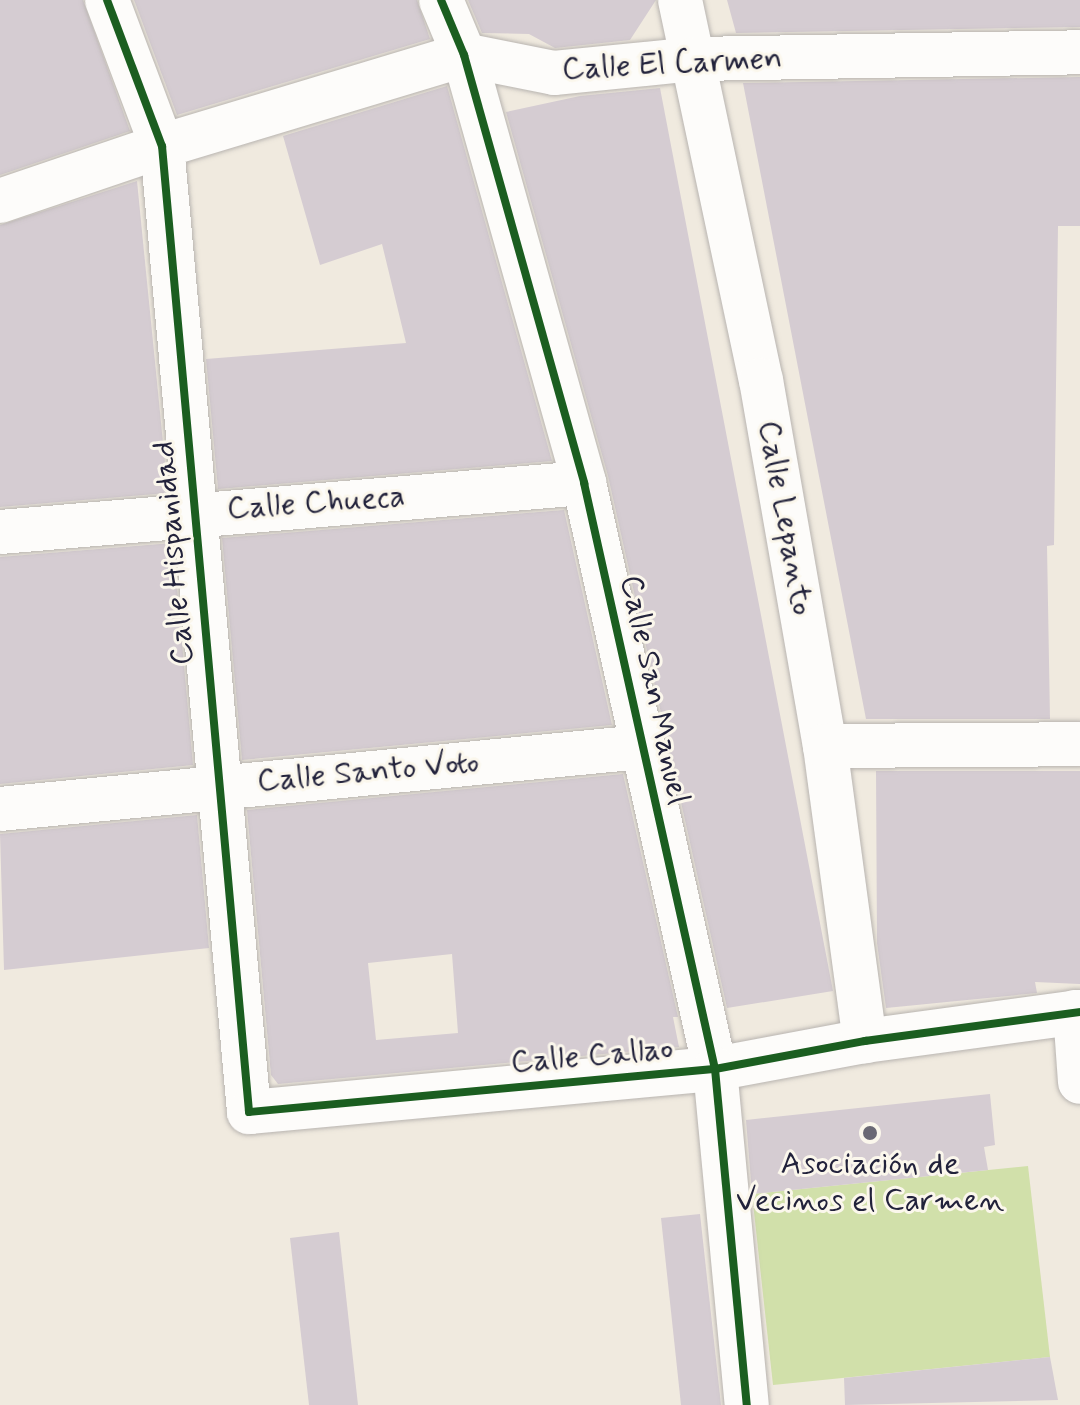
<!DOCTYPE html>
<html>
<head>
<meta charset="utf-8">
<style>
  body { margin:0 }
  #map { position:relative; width:1080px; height:1405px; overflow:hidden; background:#f0eadf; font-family:Mynerve,sans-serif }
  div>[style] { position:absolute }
  .green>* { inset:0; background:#d1e0aa }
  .building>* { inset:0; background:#d5ccd2 }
  .roads { filter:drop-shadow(0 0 2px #b8b4b0) drop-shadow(0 0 2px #b8b4b0) }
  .street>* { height:44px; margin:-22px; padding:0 22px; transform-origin:22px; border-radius:22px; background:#fdfcfa }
  .cycleway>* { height:8px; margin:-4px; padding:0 4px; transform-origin:4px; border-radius:4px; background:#1b5e20 }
  .dots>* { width:22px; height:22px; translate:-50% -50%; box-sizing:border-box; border:4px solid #fbf7ec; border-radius:50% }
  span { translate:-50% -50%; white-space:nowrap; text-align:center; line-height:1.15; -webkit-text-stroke:6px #fbf7ec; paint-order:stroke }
  .street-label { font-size:32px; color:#22223b }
  .poi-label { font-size:32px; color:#22223b }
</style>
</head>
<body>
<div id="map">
  <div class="green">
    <i style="clip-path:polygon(1028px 1166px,1050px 1357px,773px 1385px,752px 1194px)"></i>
  </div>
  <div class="building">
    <i style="clip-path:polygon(0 0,83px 0,130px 131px,0 175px)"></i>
    <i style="clip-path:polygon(134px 0,417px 0,430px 39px,177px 115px)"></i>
    <i style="clip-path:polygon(468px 0,656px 0,630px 40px,555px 48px,529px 34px,482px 33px)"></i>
    <i style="clip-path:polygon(727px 0,1080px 0,1080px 27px,736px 33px)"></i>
    <i style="clip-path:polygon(1080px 77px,1080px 226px,1058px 226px,1054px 545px,1047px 546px,1050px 719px,866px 719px,743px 83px)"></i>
    <i style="clip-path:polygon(447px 86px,552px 461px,218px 489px,206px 359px,406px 343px,382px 244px,320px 265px,283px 136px)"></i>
    <i style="clip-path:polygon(660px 88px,833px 991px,727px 1008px,608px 476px,506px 112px,580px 96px)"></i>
    <i style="clip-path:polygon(137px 181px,168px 493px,0 507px,0 225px)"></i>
    <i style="clip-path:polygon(564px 510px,612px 725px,242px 760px,222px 538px)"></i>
    <i style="clip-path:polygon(173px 543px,193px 765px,0 784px,0 557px)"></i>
    <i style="clip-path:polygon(876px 771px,1080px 771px,1080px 984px,1035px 982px,1037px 993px,886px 1008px,877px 943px)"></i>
    <i style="clip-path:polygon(evenodd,623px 774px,678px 1017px,673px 1017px,679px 1047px,278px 1084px,271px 1075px,247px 810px,623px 774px,452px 954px,458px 1033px,376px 1040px,368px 963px,452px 954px)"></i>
    <i style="clip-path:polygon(197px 815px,209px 948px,4px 970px,0 834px)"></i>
    <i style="clip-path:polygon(990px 1094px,995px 1145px,984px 1147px,988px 1170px,752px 1194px,746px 1120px)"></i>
    <i style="clip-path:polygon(700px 1214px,721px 1405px,681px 1405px,661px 1218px)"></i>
    <i style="clip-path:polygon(339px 1232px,358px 1405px,309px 1405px,290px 1238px)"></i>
    <i style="clip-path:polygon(1050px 1357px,1058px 1400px,845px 1405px,844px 1378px)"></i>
  </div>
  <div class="roads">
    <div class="street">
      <i style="left:107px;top:0;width:156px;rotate:69.4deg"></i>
      <i style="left:162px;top:146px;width:970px;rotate:84.85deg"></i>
      <i style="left:249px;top:1112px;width:468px;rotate:-5.3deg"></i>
      <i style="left:715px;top:1069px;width:153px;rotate:-10.6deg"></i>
      <i style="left:865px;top:1041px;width:217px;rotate:-7.7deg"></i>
      <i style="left:441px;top:0;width:60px;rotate:67.3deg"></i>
      <i style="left:464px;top:55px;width:445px;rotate:74.3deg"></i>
      <i style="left:584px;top:483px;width:600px;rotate:77.4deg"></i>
      <i style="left:715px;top:1069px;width:338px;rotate:84.6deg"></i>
      <i style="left:680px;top:0;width:389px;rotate:78deg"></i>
      <i style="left:761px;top:380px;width:372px;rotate:80.1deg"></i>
      <i style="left:825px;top:746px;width:298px;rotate:82.3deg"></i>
      <i style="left:0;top:201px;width:171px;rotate:-18.8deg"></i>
      <i style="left:162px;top:146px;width:315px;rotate:-16.8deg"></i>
      <i style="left:464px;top:55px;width:92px;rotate:11.3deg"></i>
      <i style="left:554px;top:73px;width:142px;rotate:-5.7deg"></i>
      <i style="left:695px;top:59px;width:385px;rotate:-1deg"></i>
      <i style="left:0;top:532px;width:586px;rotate:-4.8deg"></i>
      <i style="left:825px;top:746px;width:255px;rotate:-0.4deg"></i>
      <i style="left:0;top:809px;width:645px;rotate:-5.52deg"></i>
      <i style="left:1075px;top:1012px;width:70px;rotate:85.9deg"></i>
    </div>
  </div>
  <div class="cycleway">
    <i style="left:107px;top:0;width:156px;rotate:69.4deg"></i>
    <i style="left:162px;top:146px;width:970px;rotate:84.85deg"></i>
    <i style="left:249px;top:1112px;width:468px;rotate:-5.3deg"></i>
    <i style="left:715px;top:1069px;width:153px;rotate:-10.6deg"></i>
    <i style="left:865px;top:1041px;width:217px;rotate:-7.7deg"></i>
    <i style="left:441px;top:0;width:60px;rotate:67.3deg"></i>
    <i style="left:464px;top:55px;width:445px;rotate:74.3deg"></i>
    <i style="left:584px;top:483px;width:600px;rotate:77.4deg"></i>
    <i style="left:715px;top:1069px;width:338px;rotate:84.6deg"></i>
  </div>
  <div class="dots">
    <i style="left:870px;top:1133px;background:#6a6874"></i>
  </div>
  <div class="street-label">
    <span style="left:672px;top:64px;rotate:-3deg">Calle El Carmen</span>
    <span style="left:316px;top:503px;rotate:-4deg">Calle Chueca</span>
    <span style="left:785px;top:518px;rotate:80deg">Calle Lepanto</span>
    <span style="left:174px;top:553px;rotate:-95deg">Calle Hispanidad</span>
    <span style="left:654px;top:690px;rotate:78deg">Calle San Manuel</span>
    <span style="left:368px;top:772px;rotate:-5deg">Calle Santo Voto</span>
    <span style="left:592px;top:1056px;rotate:-5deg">Calle Callao</span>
  </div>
  <div class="poi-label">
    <span style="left:870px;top:1183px">Asociación de<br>Vecinos el Carmen</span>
  </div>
</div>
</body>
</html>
